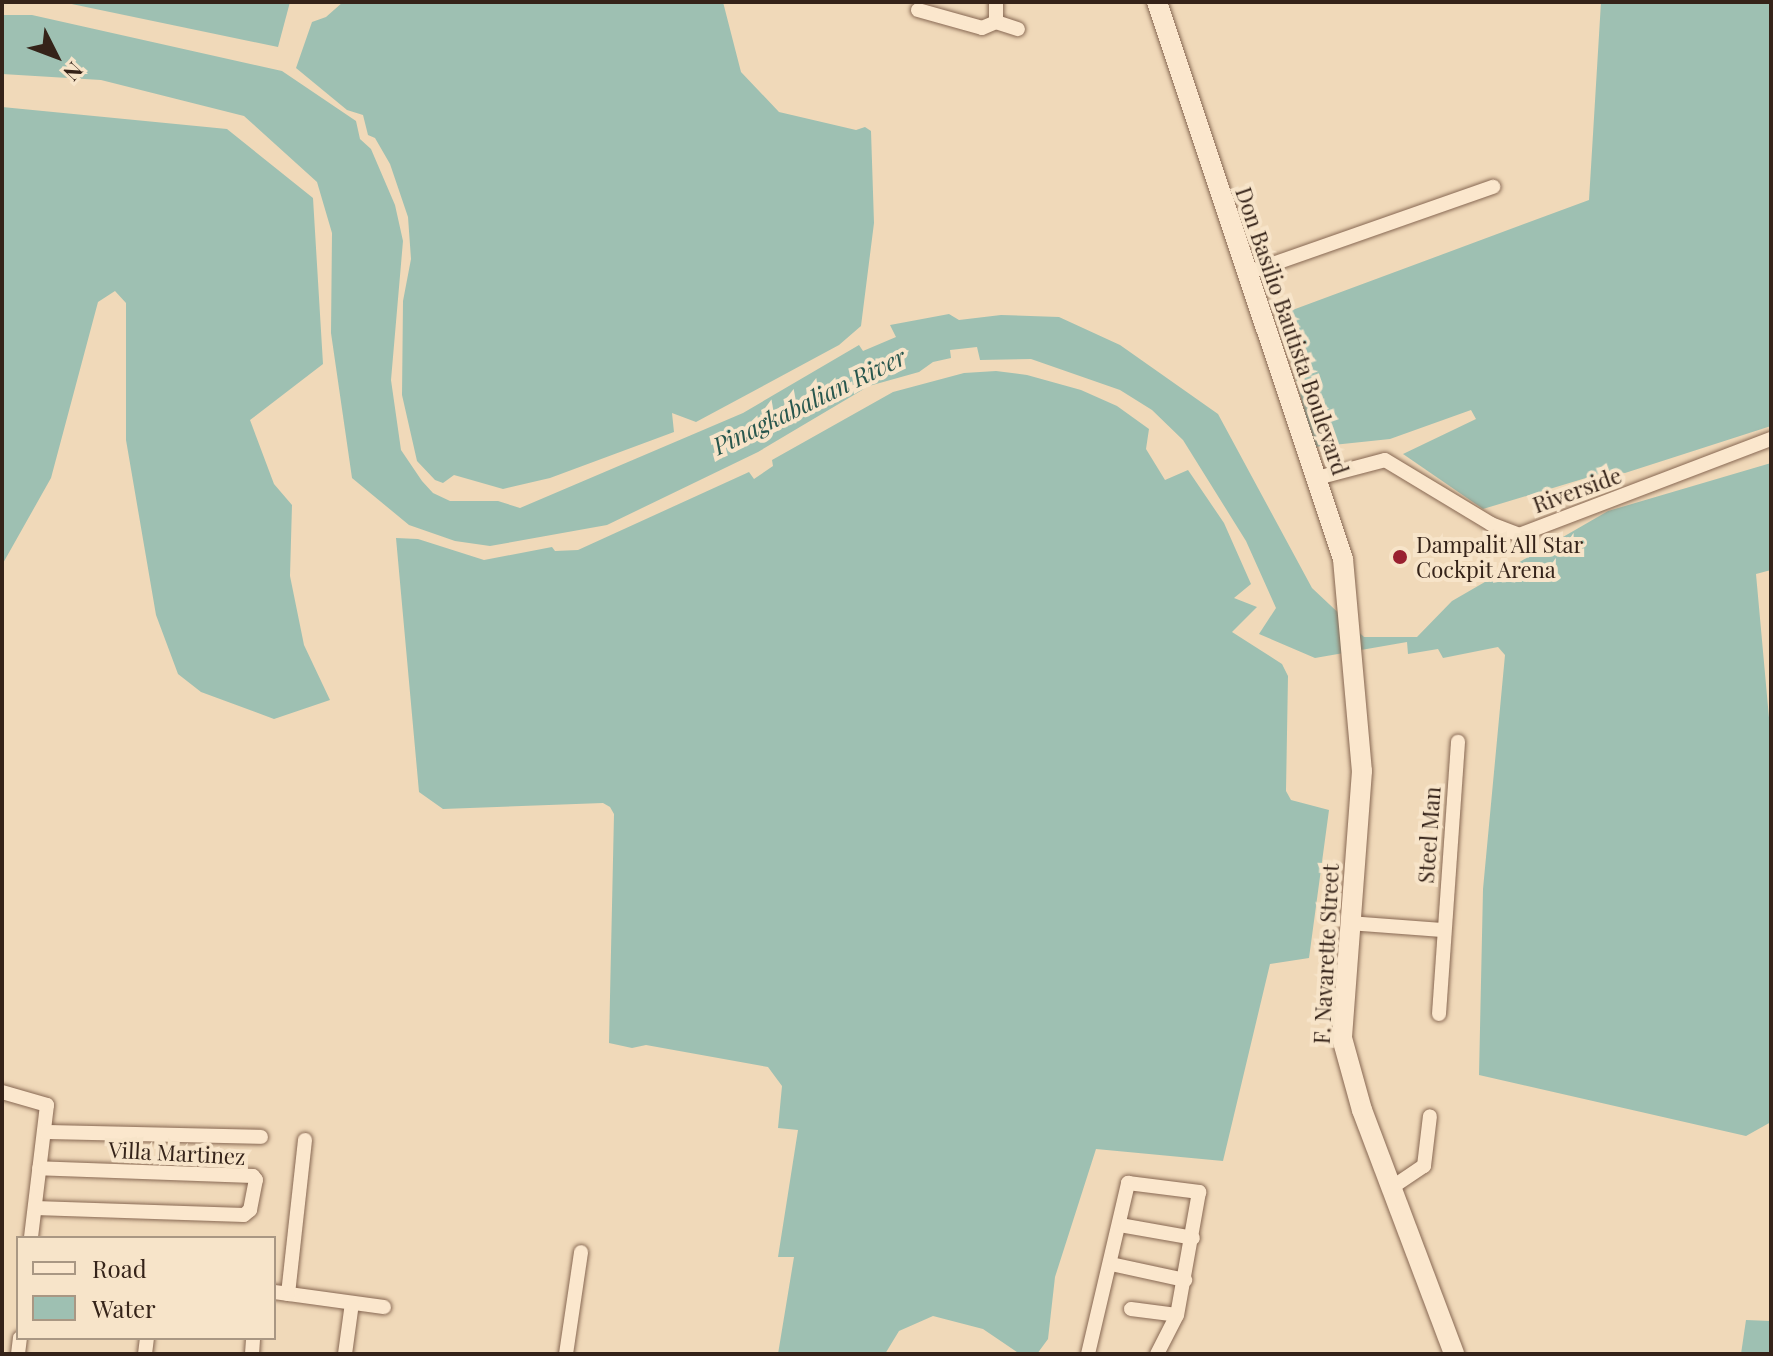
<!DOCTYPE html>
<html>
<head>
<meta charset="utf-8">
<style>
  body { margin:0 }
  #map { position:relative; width:1773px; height:1356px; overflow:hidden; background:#f0d9b9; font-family:"Playfair Display",serif }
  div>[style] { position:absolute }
  .water>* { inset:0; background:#9ec0b2 }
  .roads { filter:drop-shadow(0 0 2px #876853) drop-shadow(0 0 2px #876853) }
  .minor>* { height:14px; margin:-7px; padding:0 7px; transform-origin:7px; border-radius:7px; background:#fbe7cd }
  .secondary>* { height:20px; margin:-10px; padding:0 10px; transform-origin:10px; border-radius:10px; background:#fbe7cd }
  .dots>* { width:22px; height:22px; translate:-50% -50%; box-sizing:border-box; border:4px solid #f7e4c9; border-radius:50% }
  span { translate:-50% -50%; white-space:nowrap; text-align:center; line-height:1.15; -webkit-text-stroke:8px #f7e4c9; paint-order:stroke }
  .street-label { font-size:22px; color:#352319 }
  .poi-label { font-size:22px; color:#352319 }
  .left { translate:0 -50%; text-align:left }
  .water-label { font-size:24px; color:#27564d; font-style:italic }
  .frame { position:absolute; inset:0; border:4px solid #352319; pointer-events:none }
  .legend { position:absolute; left:16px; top:1236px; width:260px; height:104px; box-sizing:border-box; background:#f7e4c9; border:2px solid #a99783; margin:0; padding:10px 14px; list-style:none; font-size:24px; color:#352319 }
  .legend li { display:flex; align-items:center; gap:16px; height:40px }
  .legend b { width:40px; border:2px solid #a99783 }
  .north { position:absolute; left:16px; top:16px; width:80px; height:80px; -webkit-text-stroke:6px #f7e4c9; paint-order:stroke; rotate:132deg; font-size:22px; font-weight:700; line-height:32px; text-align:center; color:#352319 }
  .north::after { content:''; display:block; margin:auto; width:28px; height:36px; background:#352319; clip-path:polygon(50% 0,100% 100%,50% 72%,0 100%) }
</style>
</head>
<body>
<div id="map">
  <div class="water">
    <i style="clip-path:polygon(62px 2px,290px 2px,278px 47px)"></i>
    <i style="clip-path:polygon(343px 2px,723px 2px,741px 72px,779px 112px,856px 130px,865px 127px,871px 131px,874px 223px,861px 326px,839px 345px,696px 422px,672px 413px,674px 432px,550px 478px,503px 489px,454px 475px,443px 483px,435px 480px,417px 461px,402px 395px,403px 301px,411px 259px,408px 217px,390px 164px,375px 138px,368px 135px,363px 115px,347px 110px,296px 68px,312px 22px,326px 17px)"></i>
    <i style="clip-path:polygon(1601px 2px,1771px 2px,1771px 426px,1625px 473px,1609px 471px,1483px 509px,1403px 454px,1476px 419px,1471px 410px,1390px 439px,1314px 447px,1279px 315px,1589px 200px)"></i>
    <i style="clip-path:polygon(2px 15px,32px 15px,282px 71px,356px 121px,360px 139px,371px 149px,395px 205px,403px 241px,391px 380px,401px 450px,422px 481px,433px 493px,450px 501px,498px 501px,520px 508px,743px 413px,859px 345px,863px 351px,896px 337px,890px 325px,949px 314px,959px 320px,1001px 315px,1059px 317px,1120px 345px,1218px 414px,1312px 588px,1364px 637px,1417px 637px,1452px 601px,1608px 511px,1771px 463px,1771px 570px,1756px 574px,1771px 740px,1771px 1122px,1746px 1136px,1479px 1075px,1483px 889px,1505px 655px,1498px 647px,1443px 658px,1438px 649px,1408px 654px,1407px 642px,1315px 658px,1259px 634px,1276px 608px,1246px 541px,1183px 440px,1152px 410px,1120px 390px,1031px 359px,980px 360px,977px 347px,950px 350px,951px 358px,933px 362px,919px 372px,869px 386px,758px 452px,607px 525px,490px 546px,455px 541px,409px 525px,352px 478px,331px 333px,332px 233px,317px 182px,244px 116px,101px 80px,2px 74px)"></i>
    <i style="clip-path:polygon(2px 107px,227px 129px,313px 198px,323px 364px,250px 420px,274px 484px,292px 505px,290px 576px,304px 645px,330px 700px,274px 719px,201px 692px,178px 674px,156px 615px,126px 440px,126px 303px,115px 291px,98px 302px,51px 478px,2px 565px)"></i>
    <i style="clip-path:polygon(996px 371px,1027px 375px,1081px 390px,1117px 406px,1149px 429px,1146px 449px,1165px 480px,1188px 470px,1224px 523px,1251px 584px,1234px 598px,1257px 607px,1232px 632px,1282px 664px,1288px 676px,1286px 791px,1291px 800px,1329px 810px,1309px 958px,1270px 964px,1223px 1161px,1096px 1149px,1055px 1277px,1048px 1339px,1037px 1354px,1020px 1354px,983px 1329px,933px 1316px,899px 1331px,885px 1354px,778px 1354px,794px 1257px,778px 1257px,798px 1130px,778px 1128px,782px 1086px,768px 1067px,646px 1045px,632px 1048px,609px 1043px,614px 814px,610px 807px,603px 803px,443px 809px,419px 792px,396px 538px,418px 539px,484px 560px,552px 547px,555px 551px,578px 550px,749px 472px,754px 479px,773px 466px,772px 460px,893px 392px,964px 373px)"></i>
    <i style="clip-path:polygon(1746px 1320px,1771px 1321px,1771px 1354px,1741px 1354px)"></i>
  </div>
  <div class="roads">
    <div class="minor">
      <i style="left:918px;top:10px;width:66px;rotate:15.7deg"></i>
      <i style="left:982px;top:28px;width:15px;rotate:-23deg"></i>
      <i style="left:996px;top:22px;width:20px;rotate:-90deg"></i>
      <i style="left:996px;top:22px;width:23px;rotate:18deg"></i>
      <i style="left:1247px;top:273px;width:261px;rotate:-19.3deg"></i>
      <i style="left:1317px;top:478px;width:70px;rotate:-14.8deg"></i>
      <i style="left:1385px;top:460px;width:124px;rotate:31.1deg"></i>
      <i style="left:1491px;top:524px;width:30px;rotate:21deg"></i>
      <i style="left:1519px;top:535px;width:270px;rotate:-20.9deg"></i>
      <i style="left:1349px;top:923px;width:93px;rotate:4.3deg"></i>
      <i style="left:1439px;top:1014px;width:273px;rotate:-86deg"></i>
      <i style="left:2px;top:1092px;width:47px;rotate:16.1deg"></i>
      <i style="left:47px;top:1105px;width:134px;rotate:96.9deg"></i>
      <i style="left:44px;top:1132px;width:217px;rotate:1.3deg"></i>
      <i style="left:1391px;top:1188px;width:40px;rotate:-34deg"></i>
      <i style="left:1424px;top:1166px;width:50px;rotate:-83.2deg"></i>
      <i style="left:35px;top:1208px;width:209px;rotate:1.9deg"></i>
      <i style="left:244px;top:1215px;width:8px;rotate:-40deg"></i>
      <i style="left:250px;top:1210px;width:31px;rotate:-79deg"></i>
      <i style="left:256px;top:1180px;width:5px;rotate:-127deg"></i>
      <i style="left:253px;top:1176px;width:214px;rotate:-177.9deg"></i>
      <i style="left:1120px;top:1225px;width:74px;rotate:10.1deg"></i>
      <i style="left:1111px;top:1264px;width:76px;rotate:12.2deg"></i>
      <i style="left:274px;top:1292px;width:111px;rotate:7.8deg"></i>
      <i style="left:288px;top:1294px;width:155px;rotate:-83.7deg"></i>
      <i style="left:1131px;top:1309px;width:46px;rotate:7.4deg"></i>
      <i style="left:18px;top:1354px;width:16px;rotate:-83deg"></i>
      <i style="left:145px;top:1354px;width:16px;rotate:-83deg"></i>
      <i style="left:252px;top:1354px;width:16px;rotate:-86deg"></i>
      <i style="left:345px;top:1354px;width:51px;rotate:-82.2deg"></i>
      <i style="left:566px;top:1354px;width:103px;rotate:-81.6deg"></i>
      <i style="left:1088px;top:1354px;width:176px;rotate:-76.8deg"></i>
      <i style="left:1128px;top:1183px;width:72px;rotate:7.2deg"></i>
      <i style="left:1199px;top:1192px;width:125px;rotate:100.1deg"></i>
      <i style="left:1177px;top:1315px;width:44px;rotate:117.1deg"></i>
    </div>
    <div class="secondary">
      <i style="left:1157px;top:2px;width:587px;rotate:71.53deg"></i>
      <i style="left:1343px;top:559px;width:213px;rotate:84.9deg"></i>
      <i style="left:1362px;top:771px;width:268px;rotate:94.3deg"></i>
      <i style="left:1342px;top:1038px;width:75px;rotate:74.5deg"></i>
      <i style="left:1362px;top:1110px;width:261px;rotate:69.3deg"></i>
    </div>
  </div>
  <div class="dots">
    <i style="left:1400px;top:557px;background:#992030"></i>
  </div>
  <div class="street-label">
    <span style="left:1292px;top:331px;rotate:71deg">Don Basilio Bautista Boulevard</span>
    <span style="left:1577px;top:490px;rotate:-20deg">Riverside</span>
    <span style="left:1429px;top:835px;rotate:-86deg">Steel Man</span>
    <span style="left:1326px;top:954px;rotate:-87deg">F. Navarette Street</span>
    <span style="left:177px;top:1153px;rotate:3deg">Villa Martinez</span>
  </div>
  <div class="poi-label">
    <span class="left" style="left:1416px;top:557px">Dampalit All Star<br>Cockpit Arena</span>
  </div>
  <div class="water-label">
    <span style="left:809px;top:401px;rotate:-26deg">Pinagkabalian River</span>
  </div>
  <div class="frame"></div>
  <ul class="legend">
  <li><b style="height:10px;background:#fbe7cd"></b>Road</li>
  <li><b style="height:22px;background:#9ec0b2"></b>Water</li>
  </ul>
  <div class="north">N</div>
</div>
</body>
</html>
